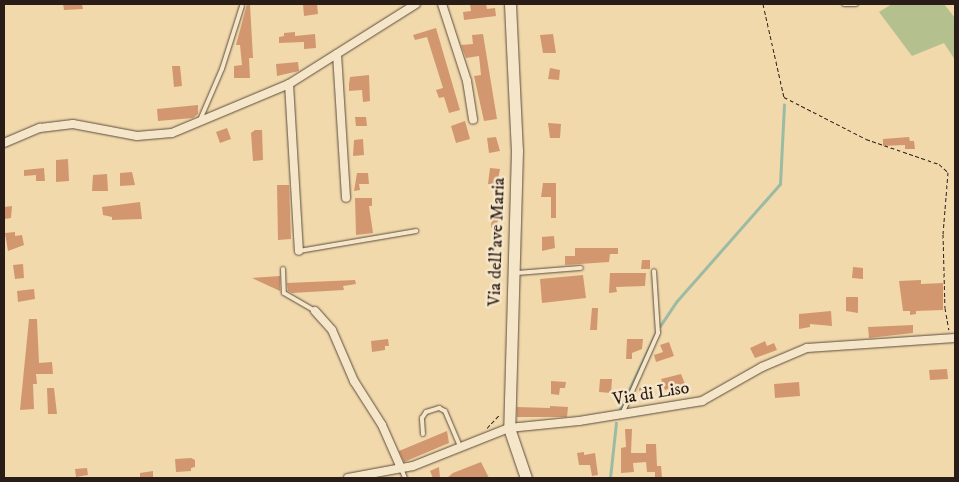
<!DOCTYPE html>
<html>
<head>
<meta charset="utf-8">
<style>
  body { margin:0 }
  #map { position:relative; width:959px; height:482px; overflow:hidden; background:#f1d9ac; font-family:"IM FELL DW Pica",serif }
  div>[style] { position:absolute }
  .green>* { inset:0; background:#b4c08d }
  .stream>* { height:2.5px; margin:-1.25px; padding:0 1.25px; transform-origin:1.25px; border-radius:1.25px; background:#9cbba4 }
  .building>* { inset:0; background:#d2976f }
  .path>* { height:1px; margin-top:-0.5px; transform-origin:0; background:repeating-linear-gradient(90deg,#2a1d17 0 4px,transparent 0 6.5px) }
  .roads { filter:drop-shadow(0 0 1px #5c4c3c) drop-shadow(0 0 1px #5c4c3c) }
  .lane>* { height:4px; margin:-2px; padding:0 2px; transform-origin:2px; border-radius:2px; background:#f6e6c9 }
  .street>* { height:8px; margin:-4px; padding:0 4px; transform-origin:4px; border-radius:4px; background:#f6e6c9 }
  .secondary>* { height:11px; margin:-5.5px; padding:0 5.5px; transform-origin:5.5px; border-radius:5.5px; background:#f6e6c9 }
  span { translate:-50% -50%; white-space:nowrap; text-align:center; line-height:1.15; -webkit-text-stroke:5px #f6e6c9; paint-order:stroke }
  .street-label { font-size:18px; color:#2a1d17 }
  .frame { position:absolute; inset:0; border:5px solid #2a1d17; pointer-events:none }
</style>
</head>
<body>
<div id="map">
  <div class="green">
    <i style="clip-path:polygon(892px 4px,944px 4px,955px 18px,955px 60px,944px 43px,912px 56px,879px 12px)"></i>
  </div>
  <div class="stream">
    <i style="left:660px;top:326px;width:29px;rotate:-56deg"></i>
    <i style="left:676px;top:302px;width:157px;rotate:-48.6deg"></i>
    <i style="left:780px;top:184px;width:79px;rotate:-87.1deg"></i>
    <i style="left:620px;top:409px;width:82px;rotate:-64.7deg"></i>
    <i style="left:610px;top:478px;width:55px;rotate:-83.8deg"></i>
  </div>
  <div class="building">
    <i style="clip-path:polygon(63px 4px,82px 4px,83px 9px,64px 10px)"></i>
    <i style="clip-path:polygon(247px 4px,250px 4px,253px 58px,249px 58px,250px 78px,234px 78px,234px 66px,242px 65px,240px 45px,236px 45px)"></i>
    <i style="clip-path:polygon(303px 4px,317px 4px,318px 14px,304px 16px)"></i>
    <i style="clip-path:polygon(470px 4px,486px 4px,487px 9px,495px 8px,496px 16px,464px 20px,463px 12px,471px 11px)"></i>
    <i style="clip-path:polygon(436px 28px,460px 110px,449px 113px,444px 97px,439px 98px,436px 90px,443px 88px,427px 37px,415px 40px,413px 35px)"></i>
    <i style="clip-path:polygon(295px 32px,295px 36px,315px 34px,316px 48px,304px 49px,304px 42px,279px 43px,279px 37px,284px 36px,284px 33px)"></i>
    <i style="clip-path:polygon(483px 34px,497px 119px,484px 121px,474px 76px,481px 75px,479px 56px,466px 58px,461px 45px,473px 44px,472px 35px)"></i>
    <i style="clip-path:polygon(553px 34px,556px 53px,543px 53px,540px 35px)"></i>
    <i style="clip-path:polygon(298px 62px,299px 71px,277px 76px,276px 64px)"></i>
    <i style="clip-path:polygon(172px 66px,180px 66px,182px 86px,174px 87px)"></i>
    <i style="clip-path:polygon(550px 68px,560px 70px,559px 80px,548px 79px)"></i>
    <i style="clip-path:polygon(369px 75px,370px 101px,363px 102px,362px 90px,349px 91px,349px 84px,350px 77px)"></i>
    <i style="clip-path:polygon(198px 105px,198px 114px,193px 118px,158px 121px,157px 109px)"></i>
    <i style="clip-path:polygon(355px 117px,366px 117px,367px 126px,356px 126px)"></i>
    <i style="clip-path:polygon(465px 121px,470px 139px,456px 143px,451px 126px)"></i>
    <i style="clip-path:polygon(548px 123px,561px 124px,560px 138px,550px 138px)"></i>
    <i style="clip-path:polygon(227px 128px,231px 139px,220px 143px,216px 132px)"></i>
    <i style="clip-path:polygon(255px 130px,262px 130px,263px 160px,253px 161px,251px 133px)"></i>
    <i style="clip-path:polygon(496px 137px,500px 151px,489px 153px,487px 138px)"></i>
    <i style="clip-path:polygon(909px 137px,910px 141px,914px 141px,915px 149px,905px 149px,905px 145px,883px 146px,883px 139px)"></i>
    <i style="clip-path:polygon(363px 139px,364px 155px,353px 156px,354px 140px)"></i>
    <i style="clip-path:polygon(68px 159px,69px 181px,56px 182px,56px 160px)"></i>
    <i style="clip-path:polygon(44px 168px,45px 181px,36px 181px,36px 175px,24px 176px,24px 170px)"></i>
    <i style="clip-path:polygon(490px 168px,500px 169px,497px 184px,488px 184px)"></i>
    <i style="clip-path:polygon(132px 172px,135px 185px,120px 186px,120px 173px)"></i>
    <i style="clip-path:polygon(357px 173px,368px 173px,369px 184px,359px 184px,360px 190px,354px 191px)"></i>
    <i style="clip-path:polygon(107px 174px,108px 191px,92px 191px,93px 175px)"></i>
    <i style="clip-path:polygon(543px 183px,556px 183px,556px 218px,551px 218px,551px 197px,541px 197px)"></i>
    <i style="clip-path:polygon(277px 185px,289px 185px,291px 239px,278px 240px)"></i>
    <i style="clip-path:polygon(355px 198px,372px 198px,372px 206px,369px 206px,373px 233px,356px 235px)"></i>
    <i style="clip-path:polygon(140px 202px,142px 219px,112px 220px,112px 217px,103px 215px,102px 207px)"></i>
    <i style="clip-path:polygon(12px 206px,11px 218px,4px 219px,4px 207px)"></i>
    <i style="clip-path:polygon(492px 211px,500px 212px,496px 228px,491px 228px)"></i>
    <i style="clip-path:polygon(15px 232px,15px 236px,22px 235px,24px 245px,8px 251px,5px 233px)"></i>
    <i style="clip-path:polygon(554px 236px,555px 248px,542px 251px,542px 237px)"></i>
    <i style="clip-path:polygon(575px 248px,618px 248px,618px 254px,610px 254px,609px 262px,565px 265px,565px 256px,575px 256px)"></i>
    <i style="clip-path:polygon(642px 260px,650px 260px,650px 269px,641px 269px)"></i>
    <i style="clip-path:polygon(23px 264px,24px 278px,15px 279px,13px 265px)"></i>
    <i style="clip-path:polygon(853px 267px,863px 268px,863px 279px,852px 278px)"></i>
    <i style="clip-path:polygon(610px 273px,646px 273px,645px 286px,616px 287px,617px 292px,609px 293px)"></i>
    <i style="clip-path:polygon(583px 275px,586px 298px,542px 303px,540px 279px)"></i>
    <i style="clip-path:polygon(280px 276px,280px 291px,252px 278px)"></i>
    <i style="clip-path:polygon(355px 280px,356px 284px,343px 286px,344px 290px,292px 293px,288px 291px,287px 283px)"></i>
    <i style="clip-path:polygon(921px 280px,921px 284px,943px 283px,943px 310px,916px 311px,916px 314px,910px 315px,910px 311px,903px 311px,899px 281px)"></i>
    <i style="clip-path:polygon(34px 289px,35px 299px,18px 302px,17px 291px)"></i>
    <i style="clip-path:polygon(846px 297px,858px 297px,858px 313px,846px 311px)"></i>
    <i style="clip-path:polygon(592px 308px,598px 308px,597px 330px,590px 330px)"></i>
    <i style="clip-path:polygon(831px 311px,832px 326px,810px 324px,810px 327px,799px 329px,799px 314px)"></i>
    <i style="clip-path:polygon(29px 319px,37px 319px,39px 363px,52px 362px,53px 374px,36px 374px,37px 384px,33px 384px,34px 409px,20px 410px)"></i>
    <i style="clip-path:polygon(913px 325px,913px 333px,869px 338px,868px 327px)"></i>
    <i style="clip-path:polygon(388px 339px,389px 346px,385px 346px,385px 350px,372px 352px,371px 341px)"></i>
    <i style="clip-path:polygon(627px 339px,643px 339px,642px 349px,632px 353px,632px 359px,626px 359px)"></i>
    <i style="clip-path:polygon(765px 341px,767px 346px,774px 343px,777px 350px,755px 358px,750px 348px)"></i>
    <i style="clip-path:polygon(669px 342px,674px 356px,656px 362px,654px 355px,663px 352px,660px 345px)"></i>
    <i style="clip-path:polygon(947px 369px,948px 379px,930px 380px,929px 370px)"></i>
    <i style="clip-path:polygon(681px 374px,685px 384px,665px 390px,661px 379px)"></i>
    <i style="clip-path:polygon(600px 379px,612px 379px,611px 393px,599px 392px)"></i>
    <i style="clip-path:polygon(551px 381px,566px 382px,565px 388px,560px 388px,559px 395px,551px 394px)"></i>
    <i style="clip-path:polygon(799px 382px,800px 396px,775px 398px,774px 384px)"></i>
    <i style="clip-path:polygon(652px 386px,653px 396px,640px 398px,639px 388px)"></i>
    <i style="clip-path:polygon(47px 388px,54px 388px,57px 414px,48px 414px)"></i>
    <i style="clip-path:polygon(550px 406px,568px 407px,567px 417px,517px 417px,517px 407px,550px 408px)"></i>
    <i style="clip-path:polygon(625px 429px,632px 429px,631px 453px,646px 453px,646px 444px,656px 444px,657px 466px,661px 466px,662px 478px,655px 478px,655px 472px,647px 472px,646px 462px,633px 463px,634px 472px,621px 473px,621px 448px,626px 447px)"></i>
    <i style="clip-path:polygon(447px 431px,449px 443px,404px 462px,399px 451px)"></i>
    <i style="clip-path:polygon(584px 452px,584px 455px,595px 453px,598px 475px,592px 476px,590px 465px,579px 465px,577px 453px)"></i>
    <i style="clip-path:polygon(191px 458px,195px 460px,195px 467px,191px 468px,191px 471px,176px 472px,175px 459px)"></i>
    <i style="clip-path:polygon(481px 462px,489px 478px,447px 478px,453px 473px)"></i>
    <i style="clip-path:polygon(439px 467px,440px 478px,433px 478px,430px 471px)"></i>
    <i style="clip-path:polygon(87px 468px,88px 475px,76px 477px,75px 469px)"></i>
    <i style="clip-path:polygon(153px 471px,153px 478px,140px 478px,140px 473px)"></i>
  </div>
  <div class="path">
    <i style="left:763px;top:4px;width:95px;rotate:77.3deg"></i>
    <i style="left:784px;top:97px;width:92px;rotate:27.1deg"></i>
    <i style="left:866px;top:139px;width:77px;rotate:18.9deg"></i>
    <i style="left:939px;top:164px;width:12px;rotate:42deg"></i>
    <i style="left:948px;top:172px;width:62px;rotate:94.6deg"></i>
    <i style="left:943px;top:234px;width:74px;rotate:88.5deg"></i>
    <i style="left:945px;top:308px;width:22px;rotate:80deg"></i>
    <i style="left:487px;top:428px;width:18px;rotate:-47deg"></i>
  </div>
  <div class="roads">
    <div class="lane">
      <i style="left:844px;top:4px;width:12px"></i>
      <i style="left:200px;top:120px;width:56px;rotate:-66.7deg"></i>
      <i style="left:222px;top:69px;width:66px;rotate:-72.4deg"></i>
      <i style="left:299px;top:251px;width:119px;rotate:-9.7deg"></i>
      <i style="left:283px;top:269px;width:24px;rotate:88deg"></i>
      <i style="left:284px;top:293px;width:36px;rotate:30deg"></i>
      <i style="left:516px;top:273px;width:65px;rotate:-4.4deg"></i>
      <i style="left:622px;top:414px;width:89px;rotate:-66deg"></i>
      <i style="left:658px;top:333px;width:62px;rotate:-93.7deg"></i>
      <i style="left:423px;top:434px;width:16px;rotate:-94deg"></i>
      <i style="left:422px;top:418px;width:7px;rotate:-56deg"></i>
      <i style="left:426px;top:412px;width:14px;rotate:-17deg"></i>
      <i style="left:439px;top:408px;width:7px;rotate:27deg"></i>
      <i style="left:445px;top:411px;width:38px;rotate:67deg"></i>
      <i style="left:401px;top:468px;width:11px;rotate:68deg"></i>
    </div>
    <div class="street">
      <i style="left:442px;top:4px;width:81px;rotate:72deg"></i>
      <i style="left:467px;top:81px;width:39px;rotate:81deg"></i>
      <i style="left:337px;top:54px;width:144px;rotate:86.4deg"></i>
      <i style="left:289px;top:84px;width:167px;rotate:86.6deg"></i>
      <i style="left:4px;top:143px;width:39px;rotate:-23deg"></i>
      <i style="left:40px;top:128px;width:33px;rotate:-7deg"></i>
      <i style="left:73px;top:124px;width:65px;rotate:10.6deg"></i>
      <i style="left:137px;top:136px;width:35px;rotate:-5deg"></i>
      <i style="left:172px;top:133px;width:127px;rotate:-22.7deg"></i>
      <i style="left:289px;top:84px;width:150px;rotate:-32.2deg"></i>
      <i style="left:315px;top:311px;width:25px;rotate:48deg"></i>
      <i style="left:332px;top:330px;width:56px;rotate:66.7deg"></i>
      <i style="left:354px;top:381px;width:52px;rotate:57.5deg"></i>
      <i style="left:382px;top:425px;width:47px;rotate:66.2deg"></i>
      <i style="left:348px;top:478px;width:66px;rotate:-10.5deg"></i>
      <i style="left:413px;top:466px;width:103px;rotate:-21.6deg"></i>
      <i style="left:509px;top:428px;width:70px;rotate:-5.7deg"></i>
      <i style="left:579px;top:421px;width:125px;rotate:-9.2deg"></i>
      <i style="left:702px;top:401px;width:69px;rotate:-29.5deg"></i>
      <i style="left:762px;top:367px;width:49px;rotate:-22.9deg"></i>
      <i style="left:807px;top:348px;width:148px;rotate:-3.9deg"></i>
    </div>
    <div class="secondary">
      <i style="left:510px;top:4px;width:146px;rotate:87.3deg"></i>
      <i style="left:517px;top:150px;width:278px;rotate:91.6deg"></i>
      <i style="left:509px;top:428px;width:53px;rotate:71.2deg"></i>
    </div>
  </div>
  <div class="street-label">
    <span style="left:497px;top:242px;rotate:-88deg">Via dell'ave Maria</span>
    <span style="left:651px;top:394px;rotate:-9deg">Via di Liso</span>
  </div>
  <div class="frame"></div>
</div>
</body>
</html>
